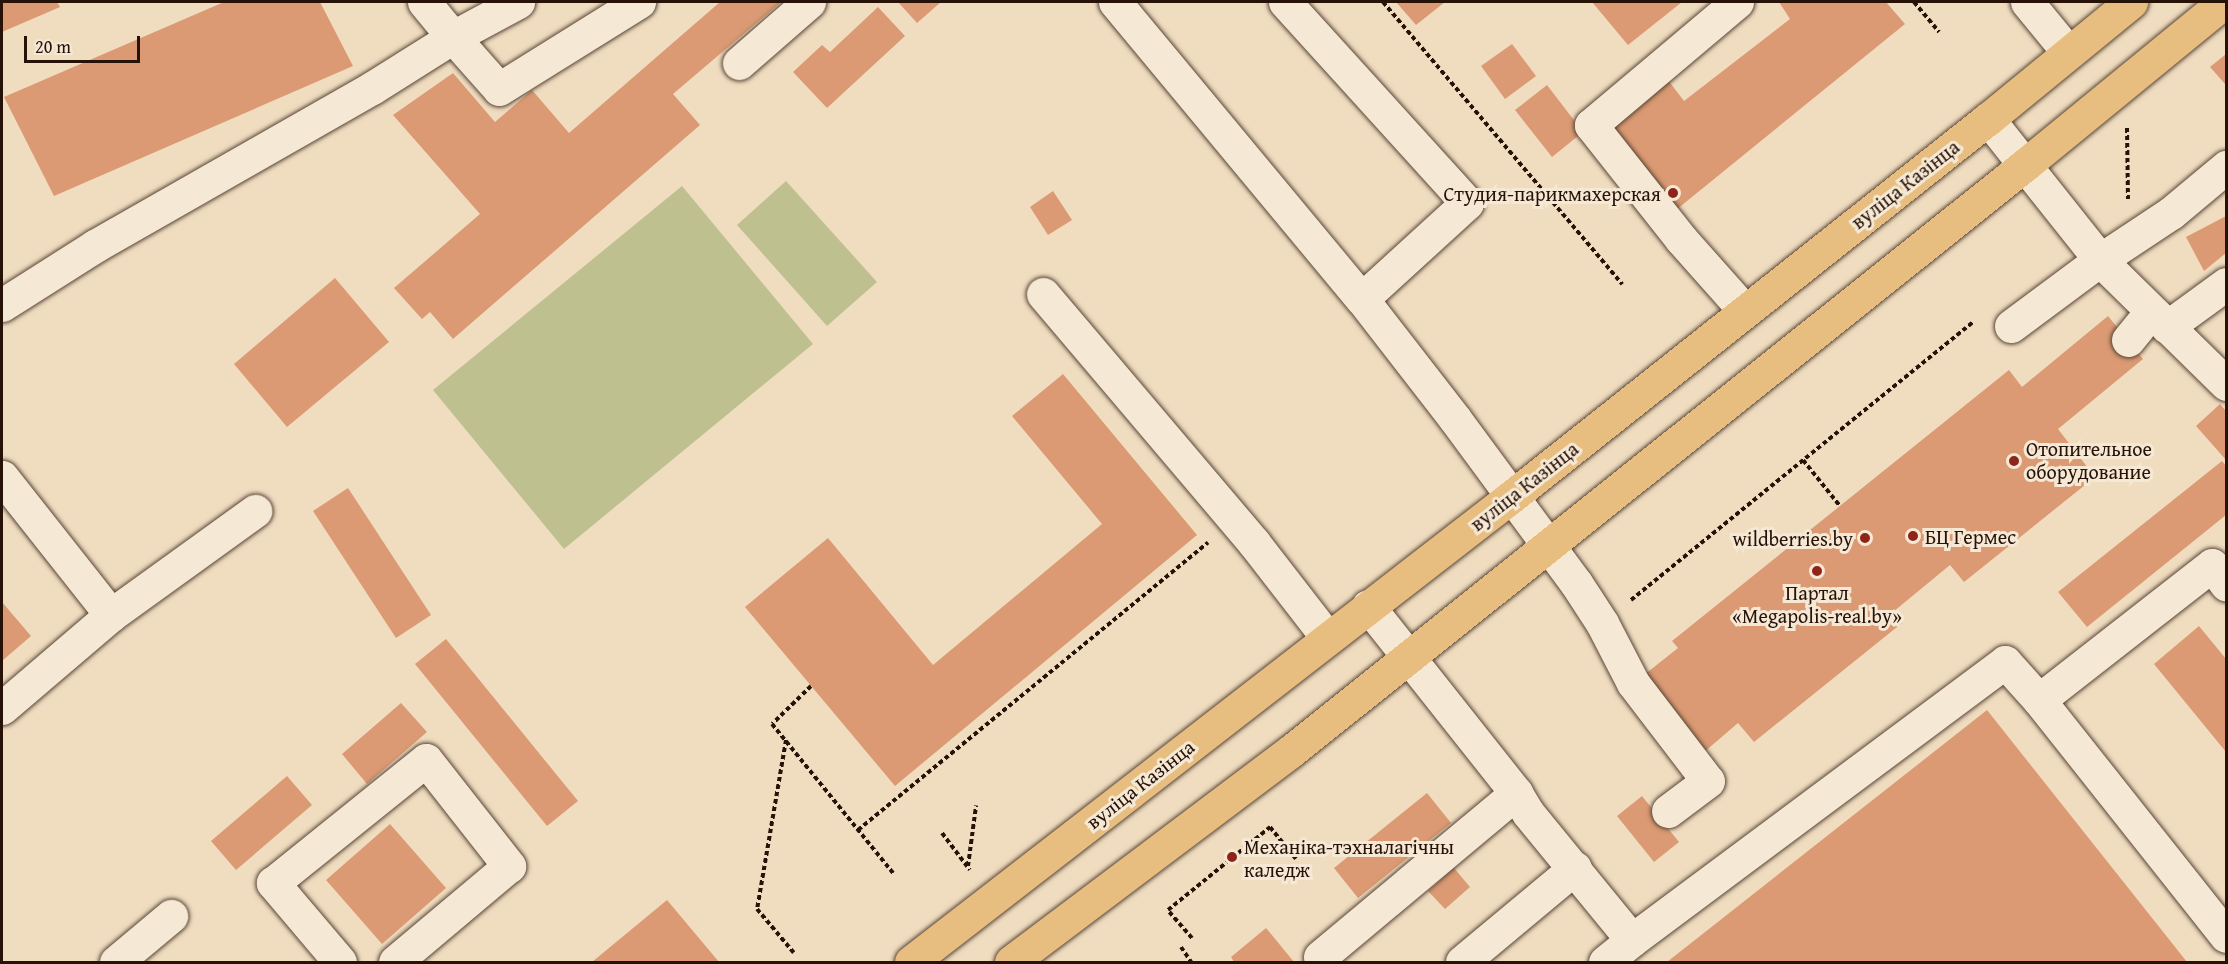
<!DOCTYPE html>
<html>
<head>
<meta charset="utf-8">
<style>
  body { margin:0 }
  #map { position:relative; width:2228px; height:964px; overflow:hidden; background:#f0ddc0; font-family:"Gentium Book Plus",serif }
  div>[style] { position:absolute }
  .green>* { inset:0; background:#bec08f }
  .building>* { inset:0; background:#db9a73 }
  .path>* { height:4px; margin-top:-2px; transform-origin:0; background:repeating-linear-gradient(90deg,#271208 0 4.5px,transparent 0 7.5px) }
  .roads { filter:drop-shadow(0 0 2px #594536) drop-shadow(0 0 2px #594536) }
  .minor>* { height:33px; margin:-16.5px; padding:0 16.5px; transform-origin:16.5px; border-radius:16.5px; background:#f5e9d6 }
  .major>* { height:33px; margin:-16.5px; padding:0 16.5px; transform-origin:16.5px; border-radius:16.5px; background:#e8be80 }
  .dots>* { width:16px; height:16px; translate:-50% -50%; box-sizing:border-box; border:3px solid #f5e9d6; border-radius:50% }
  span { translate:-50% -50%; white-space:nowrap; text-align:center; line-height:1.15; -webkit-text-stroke:6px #f5e9d6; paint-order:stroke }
  .street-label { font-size:20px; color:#271208 }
  .poi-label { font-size:20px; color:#271208 }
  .right { translate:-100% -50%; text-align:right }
  .left { translate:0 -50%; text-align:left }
  .frame { position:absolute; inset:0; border:3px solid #271208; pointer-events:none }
  .scale { position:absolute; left:24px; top:36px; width:116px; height:27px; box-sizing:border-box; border:3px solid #271208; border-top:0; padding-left:8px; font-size:18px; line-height:21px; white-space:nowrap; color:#271208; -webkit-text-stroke:4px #f5e9d6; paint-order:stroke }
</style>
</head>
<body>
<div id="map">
  <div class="green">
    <i style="clip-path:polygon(786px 181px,877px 282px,827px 326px,737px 225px)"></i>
    <i style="clip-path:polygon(682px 186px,813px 344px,564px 549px,433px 390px)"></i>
  </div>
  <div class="building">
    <i style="clip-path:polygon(2px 2px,57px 2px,60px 7px,2px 32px)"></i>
    <i style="clip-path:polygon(224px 2px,320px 2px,353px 66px,54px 196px,4px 97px)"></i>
    <i style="clip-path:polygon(720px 2px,781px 2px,673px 94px,700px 125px,453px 339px,430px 312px,422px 319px,394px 288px,480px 214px,393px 115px,453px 73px,495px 122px,532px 90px,569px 133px)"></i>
    <i style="clip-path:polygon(898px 2px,941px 2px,917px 23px)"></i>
    <i style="clip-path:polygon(1396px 2px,1445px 2px,1416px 25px)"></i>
    <i style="clip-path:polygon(1592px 2px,1682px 2px,1628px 45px)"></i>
    <i style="clip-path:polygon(1779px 2px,1886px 2px,1905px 24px,1671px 214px,1606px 132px,1668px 80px,1684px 101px,1790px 19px)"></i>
    <i style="clip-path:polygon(878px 7px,905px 36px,827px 108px,793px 72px,822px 45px,830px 52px)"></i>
    <i style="clip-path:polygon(1512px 44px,1536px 76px,1505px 99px,1481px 66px)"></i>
    <i style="clip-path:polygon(2226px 54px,2226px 83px,2225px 84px,2210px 67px)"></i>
    <i style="clip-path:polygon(1547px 85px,1583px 132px,1552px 157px,1515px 110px)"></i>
    <i style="clip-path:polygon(1053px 191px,1072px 220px,1048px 235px,1030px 207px)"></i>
    <i style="clip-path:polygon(2226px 216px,2226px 253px,2204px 271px,2186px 237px)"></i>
    <i style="clip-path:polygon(335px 278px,389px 342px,287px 427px,234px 364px)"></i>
    <i style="clip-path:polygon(2108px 316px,2143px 359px,2058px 429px,2095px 477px,1964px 582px,1950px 565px,1893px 612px,1902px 623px,1754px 742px,1738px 723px,1703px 753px,1644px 675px,1678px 648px,1672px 641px,2009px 370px,2022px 387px)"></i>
    <i style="clip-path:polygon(1063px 374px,1197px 535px,895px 786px,745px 607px,828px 538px,933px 665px,1102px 524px,1012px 416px)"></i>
    <i style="clip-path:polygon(2220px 404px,2226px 411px,2226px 460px,2196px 426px)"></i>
    <i style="clip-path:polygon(2222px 461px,2226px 466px,2226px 515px,2087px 627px,2058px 592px)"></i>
    <i style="clip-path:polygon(348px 488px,431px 615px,396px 638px,313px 511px)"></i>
    <i style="clip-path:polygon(2px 602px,31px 636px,2px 661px)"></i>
    <i style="clip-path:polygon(2199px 626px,2226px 659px,2226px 752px,2154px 664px)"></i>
    <i style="clip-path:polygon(446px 639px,578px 801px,547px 826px,415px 664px)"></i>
    <i style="clip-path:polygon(401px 703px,427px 732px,367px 784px,342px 754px)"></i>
    <i style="clip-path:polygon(1987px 710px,2187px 962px,1667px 962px)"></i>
    <i style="clip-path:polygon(287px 776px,312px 805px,236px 870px,211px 841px)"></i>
    <i style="clip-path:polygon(1427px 793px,1451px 823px,1358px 898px,1334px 868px)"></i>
    <i style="clip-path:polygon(1642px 796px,1679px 842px,1654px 862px,1617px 816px)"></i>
    <i style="clip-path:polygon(390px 824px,446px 888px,382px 944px,326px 880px)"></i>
    <i style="clip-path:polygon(1454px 868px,1470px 887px,1445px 909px,1428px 891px)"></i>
    <i style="clip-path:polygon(667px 900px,719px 962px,592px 962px)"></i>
    <i style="clip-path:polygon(1266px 928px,1294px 962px,1234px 962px,1231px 957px)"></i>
  </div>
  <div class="path">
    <i style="left:1383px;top:2px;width:370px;rotate:49.7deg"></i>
    <i style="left:1914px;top:2px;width:39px;rotate:50deg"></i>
    <i style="left:2127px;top:128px;width:71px;rotate:89.2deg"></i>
    <i style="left:1803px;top:460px;width:59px;rotate:51.2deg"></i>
    <i style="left:1631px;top:600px;width:442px;rotate:-39.1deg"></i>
    <i style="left:811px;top:686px;width:54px;rotate:135.7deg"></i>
    <i style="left:772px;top:724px;width:192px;rotate:50.9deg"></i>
    <i style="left:786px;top:740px;width:171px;rotate:99.7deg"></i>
    <i style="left:757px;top:909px;width:57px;rotate:49.9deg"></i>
    <i style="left:858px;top:830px;width:453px;rotate:-39.4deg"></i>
    <i style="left:942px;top:833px;width:46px;rotate:52.9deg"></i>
    <i style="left:968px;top:866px;width:61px;rotate:-82.4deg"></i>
    <i style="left:1192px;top:938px;width:37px;rotate:-131deg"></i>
    <i style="left:1168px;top:910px;width:132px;rotate:-39.1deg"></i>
    <i style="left:1270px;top:827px;width:41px;rotate:50.9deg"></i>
    <i style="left:1181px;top:947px;width:18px;rotate:56deg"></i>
  </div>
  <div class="roads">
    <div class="minor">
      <i style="left:424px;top:2px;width:45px;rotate:50.4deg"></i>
      <i style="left:453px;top:37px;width:74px;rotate:-28.3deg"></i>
      <i style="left:1115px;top:2px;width:386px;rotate:50.3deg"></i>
      <i style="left:1362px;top:299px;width:152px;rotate:52.2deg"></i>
      <i style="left:1455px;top:419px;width:204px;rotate:53.6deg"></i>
      <i style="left:1576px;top:583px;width:48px;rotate:57deg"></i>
      <i style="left:1602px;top:623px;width:68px;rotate:62.7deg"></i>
      <i style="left:1633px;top:683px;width:123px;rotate:52.6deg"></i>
      <i style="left:1708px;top:781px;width:50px;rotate:143.1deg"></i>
      <i style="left:1285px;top:2px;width:271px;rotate:47.8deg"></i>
      <i style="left:1467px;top:203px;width:142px;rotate:137.6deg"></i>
      <i style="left:1737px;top:2px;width:191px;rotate:139.9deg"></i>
      <i style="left:1591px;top:125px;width:145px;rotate:51.7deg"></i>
      <i style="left:1681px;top:239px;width:96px;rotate:48.4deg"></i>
      <i style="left:2027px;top:2px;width:65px;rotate:50.6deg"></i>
      <i style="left:739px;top:63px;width:93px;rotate:-41.1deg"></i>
      <i style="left:1988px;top:119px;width:180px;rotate:51.5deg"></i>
      <i style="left:2100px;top:260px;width:177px;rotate:44.5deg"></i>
      <i style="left:1043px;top:294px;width:326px;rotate:49.7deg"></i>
      <i style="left:1254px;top:543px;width:119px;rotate:52.2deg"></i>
      <i style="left:2px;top:305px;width:110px;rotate:-32.4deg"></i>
      <i style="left:95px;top:246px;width:319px;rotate:-29.7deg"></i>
      <i style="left:372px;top:88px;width:96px;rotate:-32.2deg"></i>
      <i style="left:453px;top:37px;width:69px;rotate:48.5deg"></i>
      <i style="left:499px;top:89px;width:165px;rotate:-31.9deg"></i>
      <i style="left:2011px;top:326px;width:111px;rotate:-36.6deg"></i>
      <i style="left:2100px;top:260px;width:85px;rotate:-33.5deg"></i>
      <i style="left:2171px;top:213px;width:72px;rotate:-39.9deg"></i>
      <i style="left:2167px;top:327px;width:73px;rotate:-36.1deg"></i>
      <i style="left:2128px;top:340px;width:36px;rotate:-51deg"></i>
      <i style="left:2px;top:477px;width:176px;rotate:51.7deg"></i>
      <i style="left:1368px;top:606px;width:238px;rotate:51.6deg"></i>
      <i style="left:1516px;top:793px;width:23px;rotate:59deg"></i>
      <i style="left:1528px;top:813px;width:164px;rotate:50.7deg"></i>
      <i style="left:1632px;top:940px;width:465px;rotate:-36.7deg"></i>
      <i style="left:2005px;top:662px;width:51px;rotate:48.2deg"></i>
      <i style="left:2039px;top:700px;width:301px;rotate:51.6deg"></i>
      <i style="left:2039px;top:700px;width:219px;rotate:-38deg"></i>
      <i style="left:2212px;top:565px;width:24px;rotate:54deg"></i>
      <i style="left:2px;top:708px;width:143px;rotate:-40.5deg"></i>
      <i style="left:111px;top:615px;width:178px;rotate:-35.8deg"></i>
      <i style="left:1320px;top:957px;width:256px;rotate:-39.9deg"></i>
      <i style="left:116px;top:962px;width:72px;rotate:-39.9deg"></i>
      <i style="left:340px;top:962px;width:104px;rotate:-130.3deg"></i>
      <i style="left:273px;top:883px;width:196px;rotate:-38.8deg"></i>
      <i style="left:426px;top:760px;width:135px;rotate:51.9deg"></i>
      <i style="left:509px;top:866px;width:149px;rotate:139.9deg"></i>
      <i style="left:1462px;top:962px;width:147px;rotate:-39.8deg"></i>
      <i style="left:1605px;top:962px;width:35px;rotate:-39deg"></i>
    </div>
    <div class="major">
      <i style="left:911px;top:962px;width:759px;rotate:-37.78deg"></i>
      <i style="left:1511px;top:497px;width:609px;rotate:-38.4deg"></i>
      <i style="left:1988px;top:119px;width:185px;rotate:-39.3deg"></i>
      <i style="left:1011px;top:962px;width:351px;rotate:-37deg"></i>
      <i style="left:1291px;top:751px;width:941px;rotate:-38.61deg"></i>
      <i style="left:2026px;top:164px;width:256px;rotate:-39.3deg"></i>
    </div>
  </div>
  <div class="dots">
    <i style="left:1673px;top:193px;background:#8f2418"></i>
    <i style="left:2014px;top:461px;background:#8f2418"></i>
    <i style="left:1913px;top:536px;background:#8f2418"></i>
    <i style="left:1865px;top:538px;background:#8f2418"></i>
    <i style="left:1817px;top:571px;background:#8f2418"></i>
    <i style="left:1232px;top:857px;background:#8f2418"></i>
  </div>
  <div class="street-label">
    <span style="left:1905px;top:184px;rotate:-38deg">вуліца Казінца</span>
    <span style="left:1524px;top:486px;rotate:-38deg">вуліца Казінца</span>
    <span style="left:1140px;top:784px;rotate:-38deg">вуліца Казінца</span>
  </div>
  <div class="poi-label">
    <span class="right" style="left:1661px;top:193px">Студия-парикмахерская</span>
    <span class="left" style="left:2026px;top:460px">Отопительное<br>оборудование</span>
    <span class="left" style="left:1925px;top:536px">БЦ Гермес</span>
    <span class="right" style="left:1853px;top:538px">wildberries.by</span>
    <span style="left:1817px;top:604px">Партал<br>«Megapolis-real.by»</span>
    <span class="left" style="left:1244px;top:858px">Механіка-тэхналагічны<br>каледж</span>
  </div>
  <div class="frame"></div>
  <div class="scale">20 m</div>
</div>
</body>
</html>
